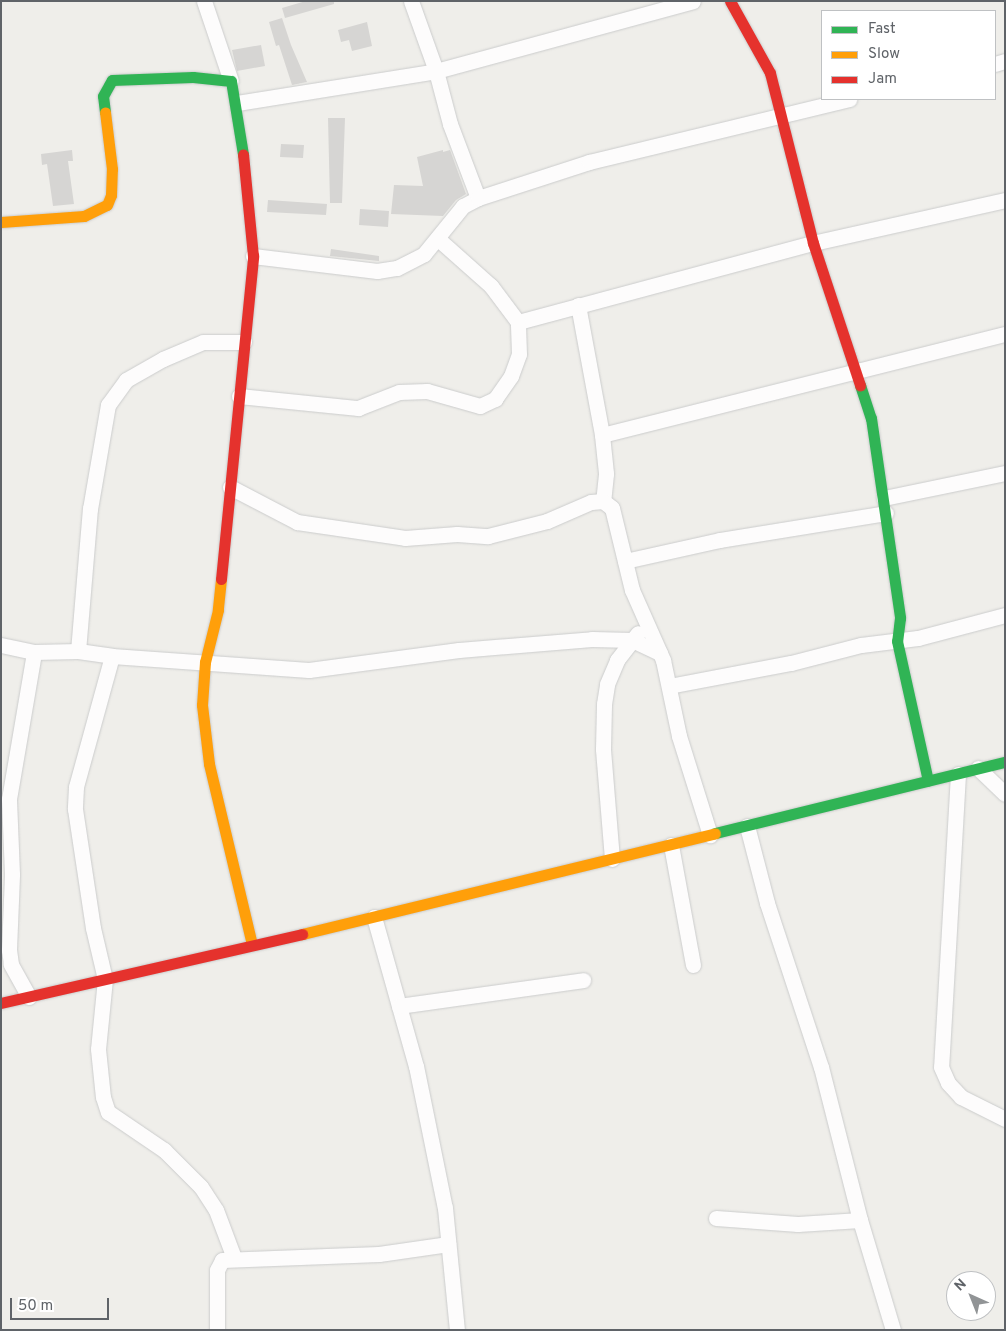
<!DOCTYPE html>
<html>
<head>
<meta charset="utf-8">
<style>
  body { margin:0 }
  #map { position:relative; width:1006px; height:1331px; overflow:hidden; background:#efeeea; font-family:Overpass,sans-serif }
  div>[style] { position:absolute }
  .building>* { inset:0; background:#d6d5d3 }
  .roads { filter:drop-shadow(0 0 1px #cbcccc) drop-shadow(0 0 1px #cbcccc) }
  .street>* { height:15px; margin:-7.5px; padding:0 7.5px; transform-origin:7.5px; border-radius:7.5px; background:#fdfcfc }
  .fast>* { height:11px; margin:-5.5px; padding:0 5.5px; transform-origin:5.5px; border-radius:5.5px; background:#30b455 }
  .slow>* { height:11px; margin:-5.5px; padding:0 5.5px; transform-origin:5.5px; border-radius:5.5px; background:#ff9f0a }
  .jam>* { height:11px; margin:-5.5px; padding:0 5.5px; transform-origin:5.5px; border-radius:5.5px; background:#e5322d }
  span { translate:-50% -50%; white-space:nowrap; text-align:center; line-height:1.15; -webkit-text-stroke:5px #fff; paint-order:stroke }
  .frame { position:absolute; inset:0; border:2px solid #5f6368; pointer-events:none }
  .legend { position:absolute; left:821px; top:10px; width:175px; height:90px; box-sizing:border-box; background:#fff; border:1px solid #bfc1c3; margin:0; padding:6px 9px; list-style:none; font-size:15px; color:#5f6368 }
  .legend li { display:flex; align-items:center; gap:10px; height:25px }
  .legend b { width:25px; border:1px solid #bfc1c3 }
  .north { position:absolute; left:946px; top:1271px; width:50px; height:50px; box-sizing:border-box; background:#fff; border:1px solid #bfc1c3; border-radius:50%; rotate:316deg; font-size:14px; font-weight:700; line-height:20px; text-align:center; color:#5f6368 }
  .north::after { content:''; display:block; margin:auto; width:18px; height:22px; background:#919496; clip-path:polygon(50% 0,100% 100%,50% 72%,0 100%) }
  .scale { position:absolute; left:10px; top:1298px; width:99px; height:22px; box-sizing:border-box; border:2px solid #5f6368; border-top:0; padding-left:6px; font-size:15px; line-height:18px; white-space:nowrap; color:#5f6368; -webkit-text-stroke:4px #fff; paint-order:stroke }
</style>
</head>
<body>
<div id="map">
  <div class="building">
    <i style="clip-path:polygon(306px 1px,334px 1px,334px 4px,285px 18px,282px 8px)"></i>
    <i style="clip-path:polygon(282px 18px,291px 45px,307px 82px,292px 85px,279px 45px,276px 46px,269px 22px)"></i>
    <i style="clip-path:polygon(367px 22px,372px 46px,352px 51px,349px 40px,341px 42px,338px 30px)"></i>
    <i style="clip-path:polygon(261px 45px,265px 66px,237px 71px,232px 50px)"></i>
    <i style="clip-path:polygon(328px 118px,345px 118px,342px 203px,330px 203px)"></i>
    <i style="clip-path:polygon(281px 144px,304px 145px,303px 158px,280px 157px)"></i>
    <i style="clip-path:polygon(72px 150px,73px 161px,68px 161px,74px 204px,53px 206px,47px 164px,42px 165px,41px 154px)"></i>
    <i style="clip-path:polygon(443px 150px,443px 152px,450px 150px,466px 194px,456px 200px,443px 216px,391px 214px,394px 185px,423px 186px,417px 157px)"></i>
    <i style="clip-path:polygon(268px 200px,327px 204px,326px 215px,267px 212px)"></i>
    <i style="clip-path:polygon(360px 209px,389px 211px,388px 227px,359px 225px)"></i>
    <i style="clip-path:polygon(331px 249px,379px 256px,379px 261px,330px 256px)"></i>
  </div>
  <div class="roads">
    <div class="street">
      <i style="left:204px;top:1px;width:84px;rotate:71.4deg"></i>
      <i style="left:411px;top:1px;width:74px;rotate:70.3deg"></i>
      <i style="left:436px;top:71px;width:55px;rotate:75.2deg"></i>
      <i style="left:450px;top:124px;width:79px;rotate:69.3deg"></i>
      <i style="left:995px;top:64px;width:10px;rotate:-17deg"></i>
      <i style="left:237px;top:103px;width:202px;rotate:-9.1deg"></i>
      <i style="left:436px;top:71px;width:266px;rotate:-15.2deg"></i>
      <i style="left:253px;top:256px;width:125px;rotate:6.9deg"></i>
      <i style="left:377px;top:271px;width:20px;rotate:-9deg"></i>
      <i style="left:397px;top:268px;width:30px;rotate:-27deg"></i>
      <i style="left:424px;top:254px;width:62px;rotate:-50.9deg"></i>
      <i style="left:463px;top:206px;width:17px;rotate:-28deg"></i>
      <i style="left:478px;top:198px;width:117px;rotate:-18deg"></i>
      <i style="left:589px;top:162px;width:268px;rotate:-13.6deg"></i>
      <i style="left:578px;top:305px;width:132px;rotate:79.5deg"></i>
      <i style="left:602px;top:435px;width:39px;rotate:84deg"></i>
      <i style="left:606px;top:474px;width:27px;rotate:96deg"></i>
      <i style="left:518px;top:322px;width:305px;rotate:-15deg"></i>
      <i style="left:813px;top:243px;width:197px;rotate:-12.6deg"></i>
      <i style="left:239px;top:396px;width:120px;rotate:5.8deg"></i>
      <i style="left:358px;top:408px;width:44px;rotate:-21.3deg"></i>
      <i style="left:399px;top:392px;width:28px;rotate:-2deg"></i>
      <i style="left:427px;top:391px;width:55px;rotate:15.8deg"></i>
      <i style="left:480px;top:406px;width:17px;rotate:-25deg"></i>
      <i style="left:495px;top:399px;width:28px;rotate:-55deg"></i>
      <i style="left:511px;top:376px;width:23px;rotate:-70deg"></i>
      <i style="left:519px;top:354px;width:32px;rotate:-92deg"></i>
      <i style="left:518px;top:322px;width:45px;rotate:-126.9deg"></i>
      <i style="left:491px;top:286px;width:72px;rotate:-138.4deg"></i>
      <i style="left:602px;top:435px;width:415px;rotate:-14.1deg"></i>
      <i style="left:230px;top:487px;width:76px;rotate:27.6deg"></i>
      <i style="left:297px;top:522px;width:109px;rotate:8.4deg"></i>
      <i style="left:405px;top:538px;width:52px;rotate:-4.4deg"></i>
      <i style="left:457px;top:534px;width:31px;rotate:4deg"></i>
      <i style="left:488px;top:536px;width:61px;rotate:-14.3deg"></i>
      <i style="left:547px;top:521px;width:48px;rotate:-23.4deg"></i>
      <i style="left:591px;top:502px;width:12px;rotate:-5deg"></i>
      <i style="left:603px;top:501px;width:11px;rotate:38deg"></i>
      <i style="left:612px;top:508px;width:84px;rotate:76.3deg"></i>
      <i style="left:632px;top:590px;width:77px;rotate:66.1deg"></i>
      <i style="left:663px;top:660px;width:78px;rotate:78.1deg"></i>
      <i style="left:679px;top:736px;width:104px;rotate:72.6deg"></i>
      <i style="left:884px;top:498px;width:124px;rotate:-11.7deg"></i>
      <i style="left:625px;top:561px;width:97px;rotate:-12.5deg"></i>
      <i style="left:720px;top:540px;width:168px;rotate:-9.2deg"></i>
      <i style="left:1px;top:645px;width:34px;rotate:12deg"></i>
      <i style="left:34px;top:652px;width:44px;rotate:-1.3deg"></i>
      <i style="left:78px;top:651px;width:34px;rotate:8deg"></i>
      <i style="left:112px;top:656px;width:197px;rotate:4.1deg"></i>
      <i style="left:309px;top:670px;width:151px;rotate:-7.6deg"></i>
      <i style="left:459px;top:650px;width:133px;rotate:-4.7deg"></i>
      <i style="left:592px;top:639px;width:40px;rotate:1.4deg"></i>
      <i style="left:632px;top:640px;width:31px;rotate:25deg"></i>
      <i style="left:78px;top:651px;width:143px;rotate:-85.2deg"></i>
      <i style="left:90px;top:509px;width:106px;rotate:-80.2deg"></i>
      <i style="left:108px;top:405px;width:31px;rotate:-54deg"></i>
      <i style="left:126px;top:380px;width:43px;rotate:-29.6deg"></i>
      <i style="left:163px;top:359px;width:43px;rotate:-23deg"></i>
      <i style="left:203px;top:342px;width:41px"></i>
      <i style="left:112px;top:656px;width:136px;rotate:105.4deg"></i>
      <i style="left:76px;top:787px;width:22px;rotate:93deg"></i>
      <i style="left:75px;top:809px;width:120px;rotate:81.4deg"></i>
      <i style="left:93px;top:928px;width:52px;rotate:76.8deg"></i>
      <i style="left:105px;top:979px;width:70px;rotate:95.7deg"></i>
      <i style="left:98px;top:1049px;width:48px;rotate:84.1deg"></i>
      <i style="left:103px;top:1097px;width:16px;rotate:72deg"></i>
      <i style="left:108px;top:1112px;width:68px;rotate:34.2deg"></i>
      <i style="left:164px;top:1150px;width:52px;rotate:45deg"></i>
      <i style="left:201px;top:1187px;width:27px;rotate:57deg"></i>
      <i style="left:216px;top:1210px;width:51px;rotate:69.4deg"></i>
      <i style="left:669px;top:686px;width:124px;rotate:-10.7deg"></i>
      <i style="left:791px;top:663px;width:72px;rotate:-14.4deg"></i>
      <i style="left:861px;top:645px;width:57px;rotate:-7deg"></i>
      <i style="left:918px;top:638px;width:90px;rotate:-14.8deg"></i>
      <i style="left:978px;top:768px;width:37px;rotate:44deg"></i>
      <i style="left:958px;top:774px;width:293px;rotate:93.3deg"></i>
      <i style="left:941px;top:1067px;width:17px;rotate:66deg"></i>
      <i style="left:948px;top:1083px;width:19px;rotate:47deg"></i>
      <i style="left:961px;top:1097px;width:49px;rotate:26.6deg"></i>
      <i style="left:747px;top:826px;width:80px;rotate:75.4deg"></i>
      <i style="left:767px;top:903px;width:173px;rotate:71.8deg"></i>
      <i style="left:821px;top:1067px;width:158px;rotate:75.7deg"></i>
      <i style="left:860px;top:1220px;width:115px;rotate:73.3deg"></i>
      <i style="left:671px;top:845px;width:122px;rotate:79.6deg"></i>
      <i style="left:612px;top:859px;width:110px;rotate:-94.7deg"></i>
      <i style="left:603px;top:749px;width:45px;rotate:-88.7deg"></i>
      <i style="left:604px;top:704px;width:20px;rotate:-81deg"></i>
      <i style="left:607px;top:684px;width:26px;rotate:-67deg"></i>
      <i style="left:617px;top:660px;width:34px;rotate:-52deg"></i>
      <i style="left:374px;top:917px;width:155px;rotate:74.3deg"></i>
      <i style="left:416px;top:1066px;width:145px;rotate:78.5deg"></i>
      <i style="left:445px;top:1208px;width:123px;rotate:84.4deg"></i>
      <i style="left:29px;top:997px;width:38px;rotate:-119deg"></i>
      <i style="left:11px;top:964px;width:14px;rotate:-98deg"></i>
      <i style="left:9px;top:950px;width:76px;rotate:-87.7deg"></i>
      <i style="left:12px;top:874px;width:75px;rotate:-92.3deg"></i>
      <i style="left:9px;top:799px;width:149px;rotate:-80.3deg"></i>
      <i style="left:399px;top:1006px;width:186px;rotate:-8deg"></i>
      <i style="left:716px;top:1218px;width:82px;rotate:4.2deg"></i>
      <i style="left:798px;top:1224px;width:62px;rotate:-3.7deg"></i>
      <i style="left:217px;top:1330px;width:60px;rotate:-90deg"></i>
      <i style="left:217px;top:1270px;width:11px;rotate:-63deg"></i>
      <i style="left:222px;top:1260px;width:157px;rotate:-2.2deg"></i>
      <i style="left:379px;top:1254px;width:70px;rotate:-8.2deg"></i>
    </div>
    <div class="fast">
      <i style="left:105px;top:112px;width:16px;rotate:-97deg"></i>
      <i style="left:103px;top:96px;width:18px;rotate:-61deg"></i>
      <i style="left:112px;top:80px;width:81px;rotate:-2.1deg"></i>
      <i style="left:193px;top:77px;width:38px;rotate:6deg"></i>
      <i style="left:231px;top:81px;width:74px;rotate:80.7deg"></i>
      <i style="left:860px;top:385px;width:35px;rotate:72deg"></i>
      <i style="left:871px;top:418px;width:202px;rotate:81.7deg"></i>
      <i style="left:900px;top:618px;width:23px;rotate:97deg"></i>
      <i style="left:897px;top:641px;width:143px;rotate:77.5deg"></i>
      <i style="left:715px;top:833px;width:299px;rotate:-13.8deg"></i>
    </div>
    <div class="slow">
      <i style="left:1px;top:222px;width:83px;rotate:-4.1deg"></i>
      <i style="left:84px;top:216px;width:25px;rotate:-26deg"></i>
      <i style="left:107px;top:205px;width:11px;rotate:-68deg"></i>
      <i style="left:111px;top:195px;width:26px;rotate:-88deg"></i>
      <i style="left:112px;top:169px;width:57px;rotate:-97deg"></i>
      <i style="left:221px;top:579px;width:31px;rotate:96deg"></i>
      <i style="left:218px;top:610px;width:54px;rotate:104deg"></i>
      <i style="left:205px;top:662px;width:43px;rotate:94deg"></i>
      <i style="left:202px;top:705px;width:59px;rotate:83.2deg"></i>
      <i style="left:209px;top:764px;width:186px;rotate:76.6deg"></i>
      <i style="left:302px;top:934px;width:425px;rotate:-13.7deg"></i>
    </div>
    <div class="jam">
      <i style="left:730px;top:1px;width:82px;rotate:60.9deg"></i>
      <i style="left:770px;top:73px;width:175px;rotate:75.8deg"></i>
      <i style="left:813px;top:243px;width:150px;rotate:71.7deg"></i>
      <i style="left:221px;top:579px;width:325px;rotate:-84.3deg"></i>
      <i style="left:253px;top:256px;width:102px;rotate:-95.6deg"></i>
      <i style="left:1px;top:1003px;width:309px;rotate:-12.9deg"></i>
    </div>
  </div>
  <div class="frame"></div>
  <ul class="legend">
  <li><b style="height:6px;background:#30b455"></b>Fast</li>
  <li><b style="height:6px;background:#ff9f0a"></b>Slow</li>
  <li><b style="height:6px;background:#e5322d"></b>Jam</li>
  </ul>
  <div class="north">N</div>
  <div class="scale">50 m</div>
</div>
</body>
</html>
